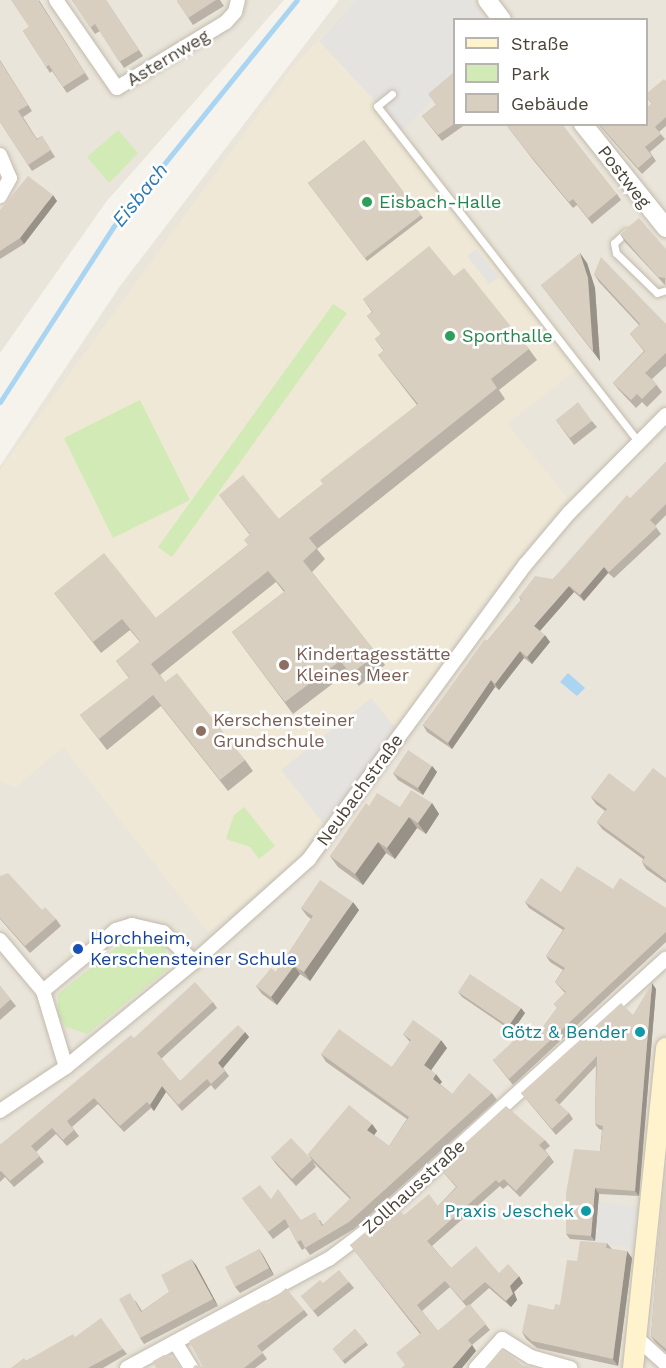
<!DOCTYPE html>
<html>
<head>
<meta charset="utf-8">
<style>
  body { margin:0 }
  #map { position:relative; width:666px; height:1368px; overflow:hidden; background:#f6f3ec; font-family:"Work Sans",sans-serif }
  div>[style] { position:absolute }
  .residential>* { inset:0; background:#eae5da }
  .education>* { inset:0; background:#efe8d6 }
  .green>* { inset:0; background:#d2eab5 }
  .parking>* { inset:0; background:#e5e3e0 }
  .water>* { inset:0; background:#a9d4f2 }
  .stream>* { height:5px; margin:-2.5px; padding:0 2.5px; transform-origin:2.5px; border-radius:2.5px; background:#a9d4f2 }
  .roads { filter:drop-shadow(0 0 2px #c2bbae) drop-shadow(0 0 2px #c2bbae) }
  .service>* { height:7px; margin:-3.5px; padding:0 3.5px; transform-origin:3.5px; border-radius:3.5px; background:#fff }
  .minor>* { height:14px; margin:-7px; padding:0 7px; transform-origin:7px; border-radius:7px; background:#fff }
  .tertiary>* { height:18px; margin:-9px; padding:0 9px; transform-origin:9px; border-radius:9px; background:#fff }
  .secondary>* { height:20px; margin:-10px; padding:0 10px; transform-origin:10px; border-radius:10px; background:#fff3cd }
  .wall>* { inset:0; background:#bab2a6 }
  .shaded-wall>* { inset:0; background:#979187 }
  .building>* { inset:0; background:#d8cfc1 }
  .dots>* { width:16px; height:16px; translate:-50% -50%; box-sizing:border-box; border:3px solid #fff; border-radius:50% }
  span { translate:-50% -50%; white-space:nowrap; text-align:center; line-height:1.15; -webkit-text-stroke:5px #fff; paint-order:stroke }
  .street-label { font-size:18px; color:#4b4439 }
  .leisure-label { font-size:18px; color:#27864d }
  .left { translate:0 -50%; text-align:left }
  .education-label { font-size:18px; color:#785e54 }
  .transit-label { font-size:18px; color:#164399 }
  .culture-label { font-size:18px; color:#0d838f }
  .right { translate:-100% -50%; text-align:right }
  .water-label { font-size:20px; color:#2e7ab2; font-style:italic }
  .legend { position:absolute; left:453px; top:18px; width:195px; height:108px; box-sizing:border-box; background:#fff; border:2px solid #b7b4b0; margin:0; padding:8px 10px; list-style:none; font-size:18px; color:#4b4439 }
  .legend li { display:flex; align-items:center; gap:12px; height:30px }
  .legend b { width:30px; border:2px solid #b7b4b0 }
</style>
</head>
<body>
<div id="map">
  <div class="residential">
    <i style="clip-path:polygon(0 0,284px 0,106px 202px,0 353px)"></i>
    <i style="clip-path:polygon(evenodd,339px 0,666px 0,666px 1368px,0 1368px,0 466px,120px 286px,339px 0,454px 20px,646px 20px,646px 124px,454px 124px,454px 20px)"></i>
  </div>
  <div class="education">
    <i style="clip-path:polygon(356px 0,472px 0,485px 19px,454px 20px,436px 94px,402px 130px,585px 363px,507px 424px,567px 497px,473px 615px,353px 796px,295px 860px,208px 932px,63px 747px,16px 787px,0 781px,0 470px,292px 68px)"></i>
  </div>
  <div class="green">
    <i style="clip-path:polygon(118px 130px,138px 153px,109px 183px,87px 157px)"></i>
    <i style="clip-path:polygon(333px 304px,347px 313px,172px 557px,158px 547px)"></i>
    <i style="clip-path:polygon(140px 400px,190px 500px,113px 538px,64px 438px)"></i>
    <i style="clip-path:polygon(244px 807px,275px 846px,259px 859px,250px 847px,226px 839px,234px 815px)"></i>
    <i style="clip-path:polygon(137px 931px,160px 938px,165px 944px,168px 969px,87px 1034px,66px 1027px,58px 1015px,58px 994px)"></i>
  </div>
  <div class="parking">
    <i style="clip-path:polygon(356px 0,472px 0,485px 19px,454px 20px,454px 79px,402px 130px,319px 41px)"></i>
    <i style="clip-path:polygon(476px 249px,499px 277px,489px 284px,467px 256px)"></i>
    <i style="clip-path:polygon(371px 698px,395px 727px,353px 789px,323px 823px,281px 770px)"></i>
    <i style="clip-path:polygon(599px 1201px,641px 1208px,637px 1250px,595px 1241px)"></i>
  </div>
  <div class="water">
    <i style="clip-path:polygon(568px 673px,585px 688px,577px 696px,560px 682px)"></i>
  </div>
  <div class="stream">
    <i style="left:0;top:402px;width:208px;rotate:-57.1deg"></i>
    <i style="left:113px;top:227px;width:292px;rotate:-51deg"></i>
  </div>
  <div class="roads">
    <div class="service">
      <i style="left:392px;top:94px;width:19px;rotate:141deg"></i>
      <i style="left:377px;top:106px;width:426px;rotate:52.1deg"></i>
      <i style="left:626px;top:232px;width:16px;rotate:137deg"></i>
      <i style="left:614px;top:243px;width:10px;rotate:79deg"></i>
      <i style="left:616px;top:253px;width:57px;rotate:44.3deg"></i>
      <i style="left:657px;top:293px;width:9px;rotate:-18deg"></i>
    </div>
    <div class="minor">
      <i style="left:56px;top:0;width:107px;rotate:55.3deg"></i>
      <i style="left:117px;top:88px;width:127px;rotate:-31.2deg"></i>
      <i style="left:226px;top:22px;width:13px;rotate:-48deg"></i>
      <i style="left:235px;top:12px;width:12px;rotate:-76deg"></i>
      <i style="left:0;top:155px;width:25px;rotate:67deg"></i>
      <i style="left:10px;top:178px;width:21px;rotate:119deg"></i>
      <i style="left:0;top:940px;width:67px;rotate:49.9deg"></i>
      <i style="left:43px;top:991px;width:79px;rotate:73.2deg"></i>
      <i style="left:43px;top:991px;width:95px;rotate:-39.9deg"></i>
      <i style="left:116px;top:930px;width:17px;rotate:-17deg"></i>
      <i style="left:132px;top:925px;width:32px;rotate:13deg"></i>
      <i style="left:163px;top:932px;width:43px;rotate:44.1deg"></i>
      <i style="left:0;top:1111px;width:79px;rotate:-33.7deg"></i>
      <i style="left:66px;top:1067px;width:166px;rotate:-39.4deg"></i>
      <i style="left:194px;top:962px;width:154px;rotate:-41.8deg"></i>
      <i style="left:309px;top:859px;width:365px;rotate:-53.7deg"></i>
      <i style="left:525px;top:565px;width:68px;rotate:-49.8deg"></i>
      <i style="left:569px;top:513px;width:138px;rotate:-45.3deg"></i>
      <i style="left:638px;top:1339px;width:38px;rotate:42deg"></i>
      <i style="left:175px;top:1342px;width:31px;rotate:58deg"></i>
      <i style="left:127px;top:1368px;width:230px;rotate:-28.4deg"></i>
      <i style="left:329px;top:1259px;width:39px;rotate:-37deg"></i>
      <i style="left:360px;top:1236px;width:413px;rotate:-42.2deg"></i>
      <i style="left:476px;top:1368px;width:39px;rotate:-48deg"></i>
      <i style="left:502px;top:1339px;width:34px;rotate:32deg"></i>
      <i style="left:531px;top:1357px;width:41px;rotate:15.8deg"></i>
    </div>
    <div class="tertiary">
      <i style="left:487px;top:0;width:25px;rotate:53deg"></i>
      <i style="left:583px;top:124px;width:133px;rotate:51.4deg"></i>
    </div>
    <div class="secondary">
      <i style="left:633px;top:1368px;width:322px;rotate:-84.1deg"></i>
    </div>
  </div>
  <div class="wall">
    <i style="clip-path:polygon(39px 0,89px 79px,67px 93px,52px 71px,50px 73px,23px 31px,29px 27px)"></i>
    <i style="clip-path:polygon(72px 0,106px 0,143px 56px,124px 68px,100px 31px,95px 34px)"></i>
    <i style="clip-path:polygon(179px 0,220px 0,224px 6px,193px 25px,177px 1px)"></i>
    <i style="clip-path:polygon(0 60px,32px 111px,23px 117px,37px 139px,42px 136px,55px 157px,32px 171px,0 122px)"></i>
    <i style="clip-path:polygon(454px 72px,454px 124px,466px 124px,442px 141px,422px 116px,436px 105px)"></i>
    <i style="clip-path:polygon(666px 81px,666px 126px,659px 132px,665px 139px,650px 152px,656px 161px,642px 174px,598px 124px,625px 124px,626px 126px,652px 104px,646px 97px)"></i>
    <i style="clip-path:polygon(507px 126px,617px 194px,621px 200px,592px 224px,577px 205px,573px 208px,534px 161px)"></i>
    <i style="clip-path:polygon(364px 140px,423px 218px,367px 261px,308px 183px)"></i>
    <i style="clip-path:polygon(57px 201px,24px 244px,0 259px,0 210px)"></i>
    <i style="clip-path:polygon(620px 234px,666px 249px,665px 285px,625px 242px)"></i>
    <i style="clip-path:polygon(587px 263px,595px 288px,600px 361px,541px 285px)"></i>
    <i style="clip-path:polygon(594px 274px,666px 324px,666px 366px,652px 379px,662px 392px,647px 407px,642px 402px,636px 408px,619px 390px,613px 383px,644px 351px,630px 334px,639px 325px,599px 282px)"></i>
    <i style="clip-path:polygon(454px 276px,529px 349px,537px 360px,499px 390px,505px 399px,317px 549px,325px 559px,312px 572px,377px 654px,385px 665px,359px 686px,348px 672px,293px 714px,232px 632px,284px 592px,276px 582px,160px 675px,165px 682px,245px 760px,253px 771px,228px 791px,161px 706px,107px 750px,80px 715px,129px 678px,116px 661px,140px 642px,130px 630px,101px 653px,54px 593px,156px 618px,248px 545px,250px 535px,219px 495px,279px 519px,323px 484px,417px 405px,378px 355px,384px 351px,375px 339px,381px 334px,367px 316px,372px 312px,363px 299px)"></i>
    <i style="clip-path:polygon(556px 420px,592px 421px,597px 427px,574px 445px)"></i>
    <i style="clip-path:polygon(666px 462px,666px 515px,655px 526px,661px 534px,614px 578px,608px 573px,584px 601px,574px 592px,540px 631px,550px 642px,532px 664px,524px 658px,499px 690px,495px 687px,452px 749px,427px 732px,423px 725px,487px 641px,521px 600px,519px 597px,553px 579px)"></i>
    <i style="clip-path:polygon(432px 766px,437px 772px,423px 795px,398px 780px,393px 773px)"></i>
    <i style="clip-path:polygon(666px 778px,666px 883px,646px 869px,642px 862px,643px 859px,602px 829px,597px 822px,605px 811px,596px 804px,591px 797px,634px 792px)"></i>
    <i style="clip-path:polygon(432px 803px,439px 814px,426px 834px,417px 828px,395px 859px,386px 853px,363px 885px,338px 867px,330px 856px,369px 806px,400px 807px)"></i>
    <i style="clip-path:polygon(0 876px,42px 910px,56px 919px,61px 926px,30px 953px,0 919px)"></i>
    <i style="clip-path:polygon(613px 889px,666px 908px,666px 942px,513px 1085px,493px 1060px,537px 1035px,557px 1008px,554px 1004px,565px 993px,555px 982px,563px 970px,550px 962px,546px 956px,563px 930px,529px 908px,525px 902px,561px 892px)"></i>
    <i style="clip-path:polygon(301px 908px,359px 910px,310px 981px,300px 974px,277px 1005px,262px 994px,256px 986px,276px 972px,311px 919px,307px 916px)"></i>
    <i style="clip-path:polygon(0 986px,16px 1006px,0 1020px)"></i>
    <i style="clip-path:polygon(656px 989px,639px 1196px,599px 1194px,595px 1241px,570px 1239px,566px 1234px,600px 1151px,602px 1130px,599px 1129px,595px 1124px,596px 1066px,559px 1105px,569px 1113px,573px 1119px,556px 1135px,521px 1093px,633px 1015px)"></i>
    <i style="clip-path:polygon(458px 992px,525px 1013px,514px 1029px,509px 1029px,462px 997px)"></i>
    <i style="clip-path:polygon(213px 1002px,217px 1008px,161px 1059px,180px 1081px,245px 1032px,249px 1037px,223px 1068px,229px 1076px,215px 1090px,211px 1085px,182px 1111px,166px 1092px,154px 1111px,151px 1108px,124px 1132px,98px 1104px,72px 1127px,79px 1136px,67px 1146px,56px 1134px,36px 1152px,44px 1162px,14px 1187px,5px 1177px,0 1182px,0 1145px,134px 1038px)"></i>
    <i style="clip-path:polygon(403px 1034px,447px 1048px,431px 1070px,442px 1082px,440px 1084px,452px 1094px,492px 1093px,497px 1100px,354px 1229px,310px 1255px,305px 1248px,302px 1250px,297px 1242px,289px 1227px,273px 1239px,242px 1198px,271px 1199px,301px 1220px,320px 1220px,323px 1225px,350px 1199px,313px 1162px,308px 1154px,372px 1124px,377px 1131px,374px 1135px,389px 1146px,407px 1119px,326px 1062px,321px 1054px,392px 1067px,410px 1042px)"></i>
    <i style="clip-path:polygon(evenodd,545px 1140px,550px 1146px,545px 1150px,554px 1162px,520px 1197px,508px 1185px,503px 1189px,500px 1186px,432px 1246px,451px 1268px,499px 1273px,523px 1283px,514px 1292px,517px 1300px,511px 1307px,489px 1288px,470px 1305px,490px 1330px,472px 1345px,476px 1351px,405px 1365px,420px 1334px,350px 1245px,404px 1215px,438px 1206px,456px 1187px,439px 1167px,545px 1140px,450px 1287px,467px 1307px,438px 1331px,422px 1311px,450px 1287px)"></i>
    <i style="clip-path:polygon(666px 1154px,666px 1352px,655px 1342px,651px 1336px)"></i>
    <i style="clip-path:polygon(271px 1157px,312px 1160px,316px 1167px,296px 1186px,276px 1164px)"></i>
    <i style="clip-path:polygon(607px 1243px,612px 1249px,632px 1258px,618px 1366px,537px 1348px,526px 1339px,522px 1332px,560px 1305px,577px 1261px)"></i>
    <i style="clip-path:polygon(259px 1249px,274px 1275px,240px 1293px,235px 1287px)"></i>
    <i style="clip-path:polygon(196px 1265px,218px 1306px,144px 1344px,140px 1338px,135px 1300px,142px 1311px,169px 1292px)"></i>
    <i style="clip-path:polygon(349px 1282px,354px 1288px,318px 1317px,301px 1296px,323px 1283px)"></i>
    <i style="clip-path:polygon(268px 1304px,304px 1310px,308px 1315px,262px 1352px,267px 1359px,255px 1368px,193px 1368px,203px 1367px)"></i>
    <i style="clip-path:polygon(355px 1329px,368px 1345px,345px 1364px,333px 1349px)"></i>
    <i style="clip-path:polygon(75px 1337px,123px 1349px,127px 1354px,103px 1368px,11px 1368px)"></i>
  </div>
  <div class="shaded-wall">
    <i style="clip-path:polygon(53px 195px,57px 201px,24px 244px,20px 238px)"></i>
    <i style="clip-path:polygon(580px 253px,587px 263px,595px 288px,600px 361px,593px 351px)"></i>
    <i style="clip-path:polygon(604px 567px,608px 573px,584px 601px,580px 595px)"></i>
    <i style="clip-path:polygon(569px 586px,574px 592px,538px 633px,534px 626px)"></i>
    <i style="clip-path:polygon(545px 635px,550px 642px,532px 664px,527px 657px)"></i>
    <i style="clip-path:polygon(520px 651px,524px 658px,499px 690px,495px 684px)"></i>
    <i style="clip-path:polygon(491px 680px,495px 687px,452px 749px,448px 743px)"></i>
    <i style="clip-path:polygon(432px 766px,437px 772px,423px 795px,418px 788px)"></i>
    <i style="clip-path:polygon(432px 803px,439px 814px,426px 834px,418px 823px)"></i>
    <i style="clip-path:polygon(409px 817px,417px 828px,395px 859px,387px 848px)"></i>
    <i style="clip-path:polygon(378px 842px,386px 853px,363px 885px,355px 874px)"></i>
    <i style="clip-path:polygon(353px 902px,359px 910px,310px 981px,304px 972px)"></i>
    <i style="clip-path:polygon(294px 966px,300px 974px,277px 1005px,271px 997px)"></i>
    <i style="clip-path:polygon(652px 983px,656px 989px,639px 1196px,635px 1191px)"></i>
    <i style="clip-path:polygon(521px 1008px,525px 1013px,514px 1029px,510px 1024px)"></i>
    <i style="clip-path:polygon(245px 1032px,249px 1037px,222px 1069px,218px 1063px)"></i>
    <i style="clip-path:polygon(441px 1040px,447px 1048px,429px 1073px,424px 1065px)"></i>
    <i style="clip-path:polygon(436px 1074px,442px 1082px,438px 1086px,433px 1079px)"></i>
    <i style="clip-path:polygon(162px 1086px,166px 1092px,154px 1111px,150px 1105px)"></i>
    <i style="clip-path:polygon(372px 1124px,377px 1131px,372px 1138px,367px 1130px)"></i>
    <i style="clip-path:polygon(595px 1188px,599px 1194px,595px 1241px,591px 1236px)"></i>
    <i style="clip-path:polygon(259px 1249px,263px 1255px,274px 1275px,269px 1268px)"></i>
    <i style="clip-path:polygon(627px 1251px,632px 1258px,618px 1366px,613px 1359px)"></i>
    <i style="clip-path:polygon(191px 1259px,196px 1265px,218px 1306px,213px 1299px)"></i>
    <i style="clip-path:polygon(519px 1276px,523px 1283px,514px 1292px,517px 1300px,511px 1307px,506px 1301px,510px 1286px)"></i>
    <i style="clip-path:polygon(472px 1345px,476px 1351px,462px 1368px,452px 1368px)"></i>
  </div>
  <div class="building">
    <i style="clip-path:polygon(11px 0,38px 0,85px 73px,63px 87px,49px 65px,46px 67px,23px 31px,29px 27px)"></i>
    <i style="clip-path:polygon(72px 0,106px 0,139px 50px,119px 62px,95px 24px,90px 28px)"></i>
    <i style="clip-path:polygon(179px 0,216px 0,188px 18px,177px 1px)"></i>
    <i style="clip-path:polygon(0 61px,28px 105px,18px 111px,37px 140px,42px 136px,51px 150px,28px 165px,0 122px)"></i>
    <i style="clip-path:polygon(454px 72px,454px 124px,438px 135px,422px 116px,436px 105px,428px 94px)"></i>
    <i style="clip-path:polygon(664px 79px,666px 81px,666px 117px,655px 127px,661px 134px,645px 147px,652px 156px,638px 168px,599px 124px,625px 124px,626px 126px,628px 124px,646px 124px,646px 108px,652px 103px,646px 97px,646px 94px)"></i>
    <i style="clip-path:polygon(509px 124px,562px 124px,617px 194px,588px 218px,573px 199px,569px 202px,530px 155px,507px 126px)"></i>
    <i style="clip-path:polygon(364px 140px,421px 215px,365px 258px,308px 183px)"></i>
    <i style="clip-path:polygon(28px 176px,53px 195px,20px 238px,0 251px,0 210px)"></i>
    <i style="clip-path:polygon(639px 218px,666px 249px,666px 289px,665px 287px,665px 278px,658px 277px,620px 234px)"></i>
    <i style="clip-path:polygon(429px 246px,454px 276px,464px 268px,529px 349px,491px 379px,497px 388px,309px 538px,317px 548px,303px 561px,377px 654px,351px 674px,340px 661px,285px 702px,232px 632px,285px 591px,268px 571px,151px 664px,165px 682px,177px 673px,245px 760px,220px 780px,153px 695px,99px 739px,80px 715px,129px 677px,116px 661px,140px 641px,122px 619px,93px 642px,54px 593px,104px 553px,156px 618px,248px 545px,244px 540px,250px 534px,219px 495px,243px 475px,279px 519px,323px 484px,320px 480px,418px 404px,378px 355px,384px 350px,375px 339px,381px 334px,367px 316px,373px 312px,363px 299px)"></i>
    <i style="clip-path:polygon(580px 253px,588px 278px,593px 351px,541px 285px)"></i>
    <i style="clip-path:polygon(601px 257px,666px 324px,666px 353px,645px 373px,657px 384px,642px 399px,637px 394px,631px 400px,613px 383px,645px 351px,630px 334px,640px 324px,594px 274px)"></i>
    <i style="clip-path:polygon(578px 402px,592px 421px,570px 438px,556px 420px)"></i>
    <i style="clip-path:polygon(666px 462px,666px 504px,650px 520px,657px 527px,609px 572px,604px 567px,580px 595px,569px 586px,534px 626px,545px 635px,527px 657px,520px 651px,495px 684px,491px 680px,448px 743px,423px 725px,485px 639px,487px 641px,522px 599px,519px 597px,535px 576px,553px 579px,627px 495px,630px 498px)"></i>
    <i style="clip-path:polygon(408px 750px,432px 766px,418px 788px,393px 773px)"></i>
    <i style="clip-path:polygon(653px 768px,666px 778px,666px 880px,642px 862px,645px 857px,597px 822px,607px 809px,591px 797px,609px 773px,634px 792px)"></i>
    <i style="clip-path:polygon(411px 790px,432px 803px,418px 823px,409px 817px,387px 848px,378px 842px,355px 874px,330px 856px,366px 803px,369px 806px,377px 793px,400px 807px)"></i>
    <i style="clip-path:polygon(577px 866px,613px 889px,620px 878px,666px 908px,666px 932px,509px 1079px,493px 1060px,527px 1028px,537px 1035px,557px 1008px,554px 1004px,566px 992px,555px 982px,565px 968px,546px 956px,565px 928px,525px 902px,541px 878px,561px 892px)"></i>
    <i style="clip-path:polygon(8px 873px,42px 910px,45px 907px,56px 919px,25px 946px,0 918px,0 876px)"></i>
    <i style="clip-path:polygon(320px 880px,353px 902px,304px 972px,294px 966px,271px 997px,256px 986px,271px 968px,276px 972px,313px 916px,301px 908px)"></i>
    <i style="clip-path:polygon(470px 974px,521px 1008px,510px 1024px,505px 1024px,458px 992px)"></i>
    <i style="clip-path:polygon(195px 982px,213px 1002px,157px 1053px,180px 1081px,238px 1025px,245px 1032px,218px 1063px,225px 1071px,211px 1084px,207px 1079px,178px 1105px,162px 1086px,150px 1105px,147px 1102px,120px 1126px,94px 1098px,67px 1121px,74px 1130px,63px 1140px,52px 1128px,31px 1146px,40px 1156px,10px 1181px,1px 1171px,0 1172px,0 1145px,131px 1035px,134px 1038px)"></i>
    <i style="clip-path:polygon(652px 983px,635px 1191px,595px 1188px,591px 1236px,566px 1234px,566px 1193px,574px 1149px,600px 1151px,603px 1126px,595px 1124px,597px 1056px,555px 1100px,569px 1113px,552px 1129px,521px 1093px,621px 1003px,633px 1015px)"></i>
    <i style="clip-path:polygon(0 986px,11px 999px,0 1009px)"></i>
    <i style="clip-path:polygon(413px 1020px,441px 1040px,424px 1065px,436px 1074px,433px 1079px,452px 1094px,469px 1073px,492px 1093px,349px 1222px,305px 1248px,301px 1240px,297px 1242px,285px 1219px,268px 1232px,242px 1198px,260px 1185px,271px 1199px,278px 1189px,301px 1220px,315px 1212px,322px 1226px,351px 1198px,308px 1154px,349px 1105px,372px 1124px,367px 1130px,389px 1146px,409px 1117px,321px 1054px,339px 1029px,392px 1067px,411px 1040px,403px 1034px)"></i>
    <i style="clip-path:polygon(506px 1106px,545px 1140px,539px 1145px,549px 1155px,516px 1191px,504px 1179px,499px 1183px,496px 1180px,427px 1241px,451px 1268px,476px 1246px,499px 1273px,508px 1264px,519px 1276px,510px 1286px,513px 1294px,506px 1301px,485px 1282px,463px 1301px,445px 1281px,417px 1305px,438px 1331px,469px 1304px,486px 1324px,468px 1340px,472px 1345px,452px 1368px,401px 1368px,405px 1365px,396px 1353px,421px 1333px,350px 1245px,396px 1206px,404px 1215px,429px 1194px,438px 1206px,457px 1187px,439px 1167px)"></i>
    <i style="clip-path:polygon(291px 1138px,312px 1160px,292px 1179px,271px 1157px)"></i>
    <i style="clip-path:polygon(666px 1154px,666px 1349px,651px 1336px)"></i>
    <i style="clip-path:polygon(580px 1241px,607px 1243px,606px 1248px,627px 1251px,613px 1359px,532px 1341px,522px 1332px,528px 1304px,554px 1310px,555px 1304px,560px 1305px,567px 1260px,577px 1261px)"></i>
    <i style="clip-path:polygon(259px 1249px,269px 1268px,235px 1287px,225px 1267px)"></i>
    <i style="clip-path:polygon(191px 1259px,213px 1299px,140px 1338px,119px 1299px,130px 1293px,141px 1312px,169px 1292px,161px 1275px)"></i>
    <i style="clip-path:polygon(339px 1270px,349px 1282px,313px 1311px,301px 1296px,320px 1280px,323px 1283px)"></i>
    <i style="clip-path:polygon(286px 1288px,304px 1310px,257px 1346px,263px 1353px,244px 1368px,193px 1368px,195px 1365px,203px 1367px,189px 1341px,265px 1300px,268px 1304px)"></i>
    <i style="clip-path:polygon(101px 1318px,123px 1349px,88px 1368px,11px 1368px,24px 1358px,26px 1361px,73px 1334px,75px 1337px)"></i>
    <i style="clip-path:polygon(355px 1329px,366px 1342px,342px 1361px,333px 1349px)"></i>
    <i style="clip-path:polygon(502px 1348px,522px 1365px,534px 1368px,485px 1368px)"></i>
    <i style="clip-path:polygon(164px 1355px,174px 1358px,181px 1368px,156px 1368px,153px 1361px)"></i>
  </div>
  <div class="dots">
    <i style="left:367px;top:202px;background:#2e9e5b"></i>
    <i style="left:450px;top:336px;background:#2e9e5b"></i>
    <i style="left:284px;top:665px;background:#8d6e63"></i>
    <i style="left:201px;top:731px;background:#8d6e63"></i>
    <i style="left:78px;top:949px;background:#1a4fb4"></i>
    <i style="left:640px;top:1032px;background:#0f9aa8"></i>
    <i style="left:586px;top:1211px;background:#0f9aa8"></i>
  </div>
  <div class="street-label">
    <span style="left:168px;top:58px;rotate:-31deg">Asternweg</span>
    <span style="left:624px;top:177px;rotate:52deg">Postweg</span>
    <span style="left:360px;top:790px;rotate:-54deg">Neubachstraße</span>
    <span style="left:414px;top:1187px;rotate:-42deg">Zollhausstraße</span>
  </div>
  <div class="leisure-label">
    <span class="left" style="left:379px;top:202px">Eisbach-Halle</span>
    <span class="left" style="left:462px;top:336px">Sporthalle</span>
  </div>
  <div class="education-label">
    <span class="left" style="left:296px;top:665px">Kindertagesstätte<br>Kleines Meer</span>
    <span class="left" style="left:213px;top:731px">Kerschensteiner<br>Grundschule</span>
  </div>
  <div class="transit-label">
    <span class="left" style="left:90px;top:949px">Horchheim,<br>Kerschensteiner Schule</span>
  </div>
  <div class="culture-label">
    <span class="right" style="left:628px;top:1032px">Götz &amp; Bender</span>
    <span class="right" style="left:574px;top:1211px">Praxis Jeschek</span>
  </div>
  <div class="water-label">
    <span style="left:140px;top:195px;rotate:-51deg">Eisbach</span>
  </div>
  <ul class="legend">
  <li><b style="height:8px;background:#fff3cd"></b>Straße</li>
  <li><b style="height:16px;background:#d2eab5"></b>Park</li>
  <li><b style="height:16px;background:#d8cfc1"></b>Gebäude</li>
  </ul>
</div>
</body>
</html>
